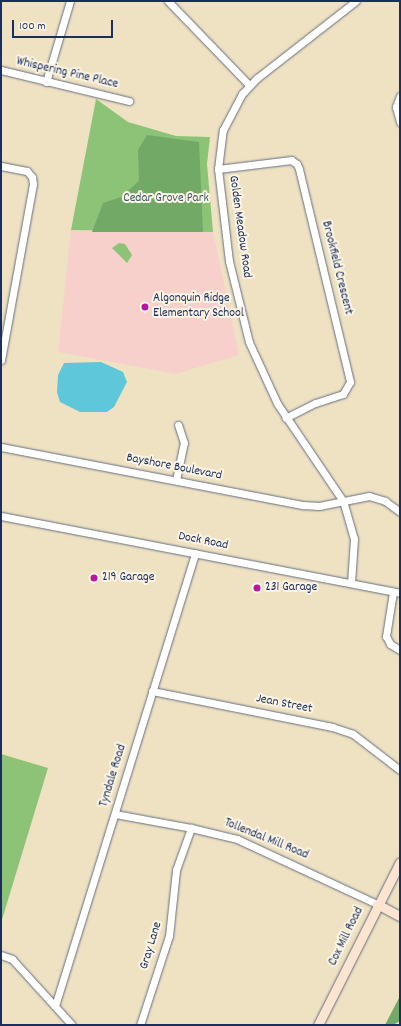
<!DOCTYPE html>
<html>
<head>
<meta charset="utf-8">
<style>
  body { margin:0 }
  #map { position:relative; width:401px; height:1026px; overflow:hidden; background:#efe2c2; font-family:Dekko,sans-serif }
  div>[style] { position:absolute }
  .built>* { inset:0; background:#f7d0cb }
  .green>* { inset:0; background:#8dc376 }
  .forest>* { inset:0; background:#72a967 }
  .water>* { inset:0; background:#5ec7d9 }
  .roads { filter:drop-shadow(0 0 1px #656e81) drop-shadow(0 0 1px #656e81) }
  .street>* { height:7px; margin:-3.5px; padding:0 3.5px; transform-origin:3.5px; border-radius:3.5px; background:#fff }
  .secondary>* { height:9px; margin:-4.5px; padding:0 4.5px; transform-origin:4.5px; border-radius:4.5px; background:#fce5d0 }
  .dots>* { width:11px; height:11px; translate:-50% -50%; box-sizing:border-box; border:2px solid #fcf5e5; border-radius:50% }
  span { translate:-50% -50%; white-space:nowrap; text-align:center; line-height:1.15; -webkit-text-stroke:4px #fcf5e5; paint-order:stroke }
  .street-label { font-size:13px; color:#1b2f5e }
  .park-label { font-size:13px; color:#3d5b65 }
  .poi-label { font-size:13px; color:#1b2f5e }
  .left { translate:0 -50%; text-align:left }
  .frame { position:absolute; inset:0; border:2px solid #1b2f5e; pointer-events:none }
  .scale { position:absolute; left:12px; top:20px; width:101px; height:18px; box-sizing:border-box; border:2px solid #1b2f5e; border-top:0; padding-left:5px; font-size:12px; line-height:14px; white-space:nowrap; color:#1b2f5e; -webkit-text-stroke:3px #fcf5e5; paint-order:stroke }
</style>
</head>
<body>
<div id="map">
  <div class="built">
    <i style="clip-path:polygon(71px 230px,213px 232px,239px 355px,176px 374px,58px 352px)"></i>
  </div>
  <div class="green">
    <i style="clip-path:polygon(96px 99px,128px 122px,176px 136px,210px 137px,207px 164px,213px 232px,71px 230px)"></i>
    <i style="clip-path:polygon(119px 243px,125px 244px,132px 255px,127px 263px,112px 248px)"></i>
    <i style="clip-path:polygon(1px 754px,48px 768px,1px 923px)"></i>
  </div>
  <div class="forest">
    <i style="clip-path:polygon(147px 135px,199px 142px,203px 232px,92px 232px,103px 203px,121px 197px,139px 181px,138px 150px)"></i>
    <i style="clip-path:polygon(400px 996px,400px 1021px,393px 1025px,385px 1025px)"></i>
  </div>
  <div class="water">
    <i style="clip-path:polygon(101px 362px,123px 372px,127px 382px,114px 407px,107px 412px,80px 412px,60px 402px,57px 392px,58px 375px,64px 363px)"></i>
  </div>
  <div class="roads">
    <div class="street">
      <i style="left:168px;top:1px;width:117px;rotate:46deg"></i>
      <i style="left:1px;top:70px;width:132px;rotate:13.6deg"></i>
      <i style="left:46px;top:82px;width:84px;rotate:-73.5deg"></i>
      <i style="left:400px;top:96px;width:12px;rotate:110deg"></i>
      <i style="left:396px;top:107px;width:16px;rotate:75deg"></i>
      <i style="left:1px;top:166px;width:26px;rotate:11deg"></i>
      <i style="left:27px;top:171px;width:8px;rotate:50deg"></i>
      <i style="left:32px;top:177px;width:7px;rotate:82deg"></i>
      <i style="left:33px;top:184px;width:179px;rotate:100.3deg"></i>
      <i style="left:218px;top:169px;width:74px;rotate:-7deg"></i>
      <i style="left:291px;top:160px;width:7px;rotate:34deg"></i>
      <i style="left:297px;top:164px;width:5px;rotate:68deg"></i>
      <i style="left:299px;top:169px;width:219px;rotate:76.5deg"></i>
      <i style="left:350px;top:382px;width:14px;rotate:120deg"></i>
      <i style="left:343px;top:394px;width:29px;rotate:162deg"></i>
      <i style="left:315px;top:403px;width:33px;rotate:153deg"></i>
      <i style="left:1px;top:447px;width:308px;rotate:10.9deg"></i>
      <i style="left:303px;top:505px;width:16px;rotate:4deg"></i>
      <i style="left:319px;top:506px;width:51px;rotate:-11.3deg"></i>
      <i style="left:369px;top:496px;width:17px;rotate:17deg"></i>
      <i style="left:385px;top:501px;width:19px;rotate:36deg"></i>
      <i style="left:176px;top:480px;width:38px;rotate:-78deg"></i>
      <i style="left:184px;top:443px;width:19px;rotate:-108deg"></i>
      <i style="left:1px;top:516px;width:406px;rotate:10.9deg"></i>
      <i style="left:351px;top:583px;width:44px;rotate:-86.1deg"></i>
      <i style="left:354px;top:539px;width:40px;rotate:-106deg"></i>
      <i style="left:343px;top:501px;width:118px;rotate:-124deg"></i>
      <i style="left:277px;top:403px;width:67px;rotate:-114.7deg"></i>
      <i style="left:249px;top:342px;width:83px;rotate:-103.9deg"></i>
      <i style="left:229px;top:261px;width:93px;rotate:-96.8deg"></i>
      <i style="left:218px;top:169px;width:39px;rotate:-83deg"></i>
      <i style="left:223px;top:130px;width:41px;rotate:-62.2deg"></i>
      <i style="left:242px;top:94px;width:22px;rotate:-47deg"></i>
      <i style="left:257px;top:78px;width:125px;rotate:-37.9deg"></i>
      <i style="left:393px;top:592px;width:45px;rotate:99deg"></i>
      <i style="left:386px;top:636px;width:9px;rotate:63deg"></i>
      <i style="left:390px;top:644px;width:12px;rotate:31deg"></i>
      <i style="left:152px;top:691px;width:184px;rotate:11.3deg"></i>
      <i style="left:332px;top:727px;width:22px;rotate:18deg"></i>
      <i style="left:353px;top:734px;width:59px;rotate:37.5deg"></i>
      <i style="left:115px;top:814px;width:77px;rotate:10.4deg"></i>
      <i style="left:191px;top:828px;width:47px;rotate:13.4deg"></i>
      <i style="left:237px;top:839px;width:154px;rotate:24.9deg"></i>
      <i style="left:1px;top:955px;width:12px;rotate:20deg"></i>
      <i style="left:12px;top:959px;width:89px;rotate:47.7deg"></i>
      <i style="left:55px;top:1006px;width:474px;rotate:-72.8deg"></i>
      <i style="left:140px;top:1025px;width:94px;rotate:-72deg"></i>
      <i style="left:169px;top:936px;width:66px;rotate:-83.9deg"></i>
      <i style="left:176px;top:870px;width:45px;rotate:-70.3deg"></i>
    </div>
    <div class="secondary">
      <i style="left:377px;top:904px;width:26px;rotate:28deg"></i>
      <i style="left:318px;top:1025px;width:182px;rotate:-63.3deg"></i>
    </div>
  </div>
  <div class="dots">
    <i style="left:145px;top:307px;background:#b5179e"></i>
    <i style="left:94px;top:578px;background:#b5179e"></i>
    <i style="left:257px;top:588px;background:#b5179e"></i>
  </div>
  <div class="street-label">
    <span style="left:67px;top:74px;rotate:13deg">Whispering Pine Place</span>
    <span style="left:239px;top:227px;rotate:82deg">Golden Meadow Road</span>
    <span style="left:336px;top:268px;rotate:76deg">Brookfield Crescent</span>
    <span style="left:174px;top:468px;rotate:11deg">Bayshore Boulevard</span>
    <span style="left:203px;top:542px;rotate:11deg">Dock Road</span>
    <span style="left:284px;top:705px;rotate:11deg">Jean Street</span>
    <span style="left:114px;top:776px;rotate:-73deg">Tyndale Road</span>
    <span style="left:266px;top:840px;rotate:22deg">Tollendal Mill Road</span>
    <span style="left:347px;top:937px;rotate:-64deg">Cox Mill Road</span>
    <span style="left:152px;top:946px;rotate:-73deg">Gray Lane</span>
  </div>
  <div class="park-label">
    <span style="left:166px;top:199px">Cedar Grove Park</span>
  </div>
  <div class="poi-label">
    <span class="left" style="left:153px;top:307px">Algonquin Ridge<br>Elementary School</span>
    <span class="left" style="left:102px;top:578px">219 Garage</span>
    <span class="left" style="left:265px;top:588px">231 Garage</span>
  </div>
  <div class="frame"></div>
  <div class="scale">100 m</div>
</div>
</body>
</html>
